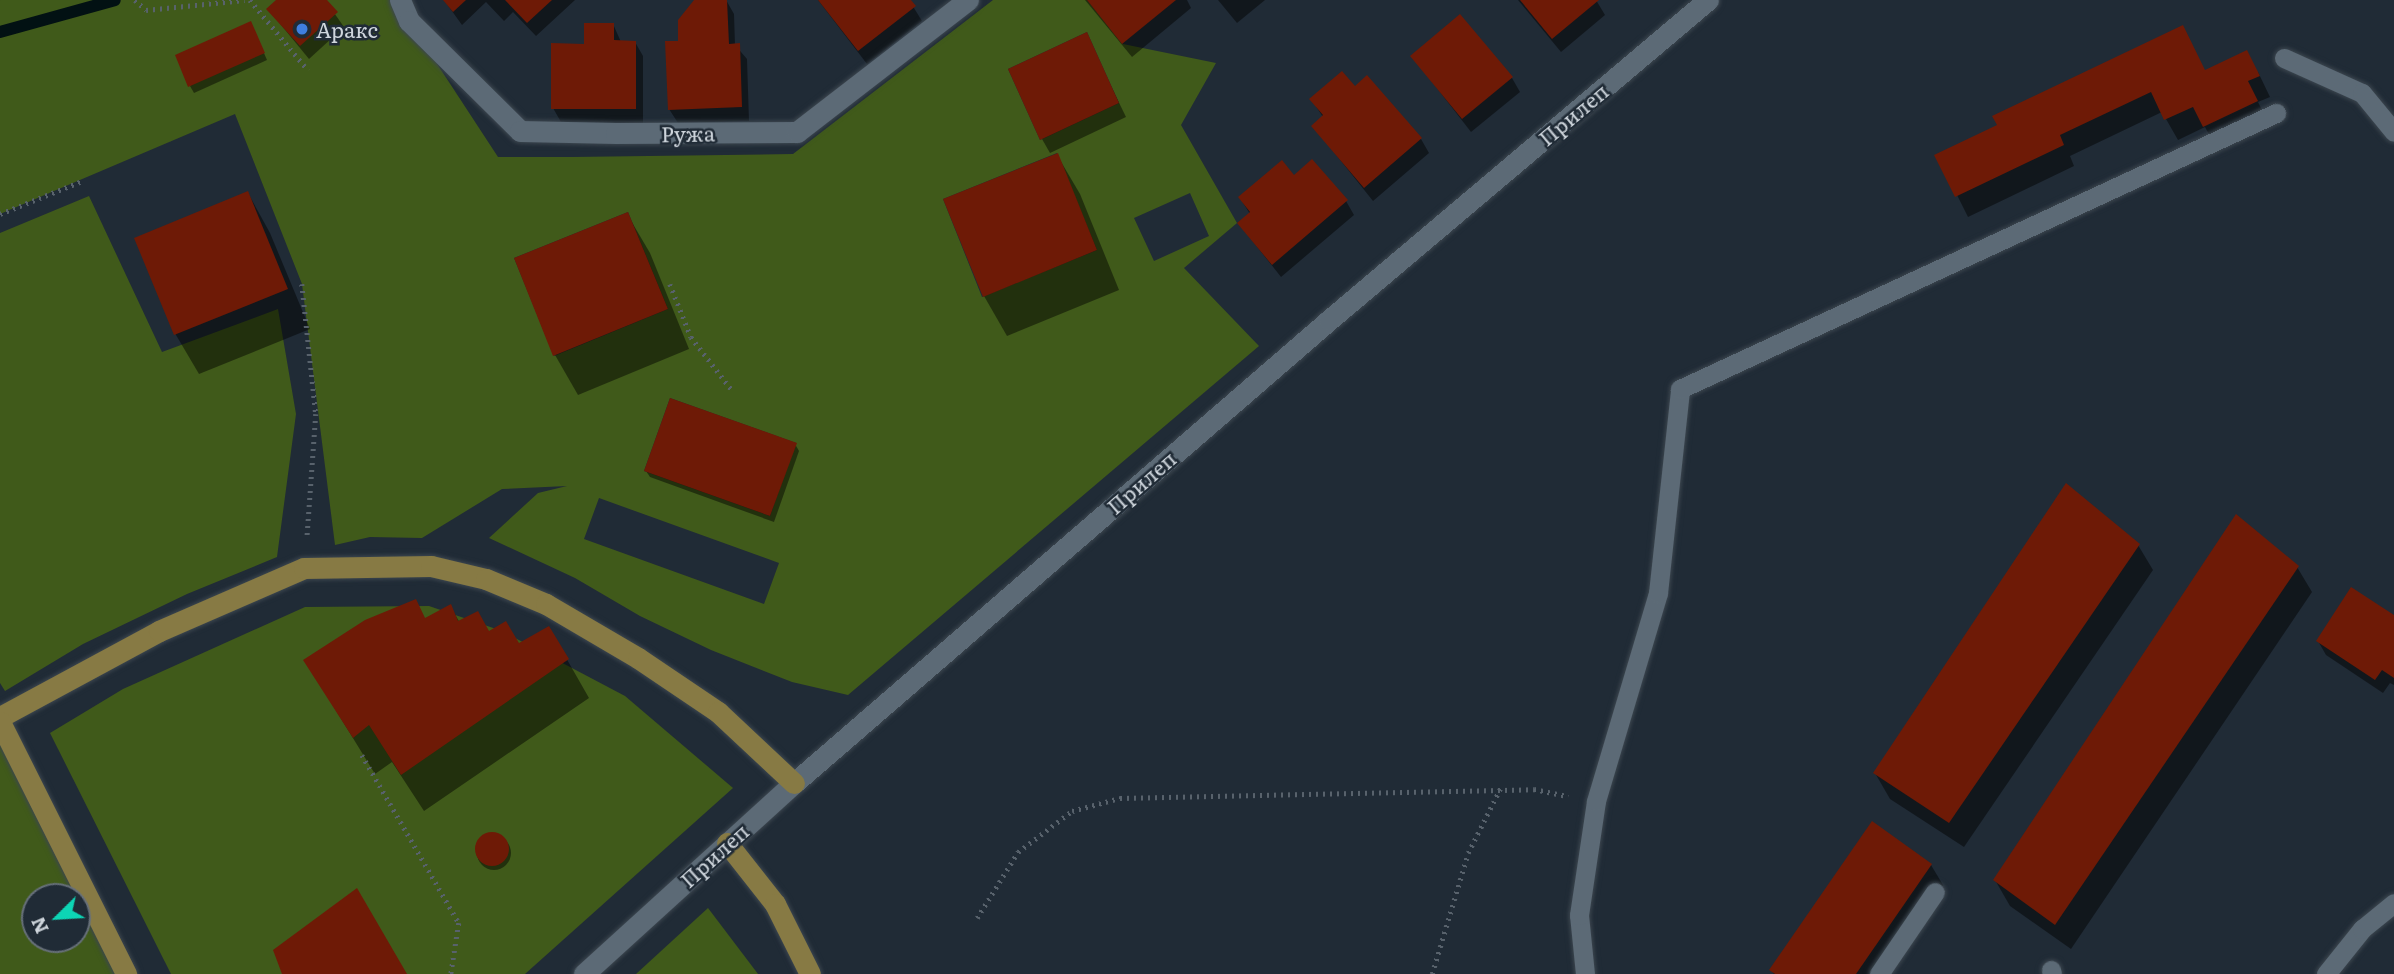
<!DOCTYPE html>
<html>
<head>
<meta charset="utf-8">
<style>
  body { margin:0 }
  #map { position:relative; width:2394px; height:974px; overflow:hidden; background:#202b36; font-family:Literata,serif }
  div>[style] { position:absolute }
  .green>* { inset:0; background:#405a1a }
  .shadow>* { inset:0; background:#0007 }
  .round { border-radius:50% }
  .stream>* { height:12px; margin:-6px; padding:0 6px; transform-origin:6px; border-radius:6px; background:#021113 }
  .building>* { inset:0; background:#6e1a06 }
  .path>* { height:4.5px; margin-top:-2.25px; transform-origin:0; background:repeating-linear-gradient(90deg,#58626c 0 2px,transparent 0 7px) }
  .roads { filter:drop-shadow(0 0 2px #3c464f) drop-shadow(0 0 2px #3c464f) }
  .service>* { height:19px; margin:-9.5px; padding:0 9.5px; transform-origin:9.5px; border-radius:9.5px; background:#5c6a76 }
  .minor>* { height:21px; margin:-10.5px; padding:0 10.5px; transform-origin:10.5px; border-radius:10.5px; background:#5c6a76 }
  .tertiary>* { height:21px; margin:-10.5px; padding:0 10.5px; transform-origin:10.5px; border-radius:10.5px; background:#5c6a76 }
  .primary>* { height:21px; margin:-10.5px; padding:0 10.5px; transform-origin:10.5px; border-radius:10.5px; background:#877a44 }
  .dots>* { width:19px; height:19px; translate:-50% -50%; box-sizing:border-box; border:4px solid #202b36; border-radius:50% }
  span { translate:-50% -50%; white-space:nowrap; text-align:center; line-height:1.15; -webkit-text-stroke:5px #202b36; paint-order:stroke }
  .poi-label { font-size:21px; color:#cfd6dd }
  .left { translate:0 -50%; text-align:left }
  .street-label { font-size:21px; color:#cfd6dd }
  .north { position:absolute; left:21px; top:883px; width:70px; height:70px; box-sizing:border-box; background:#202b36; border:2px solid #666f79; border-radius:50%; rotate:246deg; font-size:19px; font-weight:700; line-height:28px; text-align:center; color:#cfd6dd }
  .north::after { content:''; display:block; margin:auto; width:24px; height:32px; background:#0dd5b5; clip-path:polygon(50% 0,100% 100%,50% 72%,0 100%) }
</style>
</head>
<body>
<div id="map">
  <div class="green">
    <i style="clip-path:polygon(evenodd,0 0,400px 0,409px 21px,498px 157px,572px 157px,793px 154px,993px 0,1087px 0,1123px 44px,1216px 63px,1181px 125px,1237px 223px,1184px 268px,1259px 346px,848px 695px,792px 682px,711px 650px,640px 616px,575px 578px,489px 538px,538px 493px,567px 486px,502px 489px,422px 538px,370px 537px,335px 545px,302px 284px,235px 114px,0 214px,0 0,1087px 32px,1119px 103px,1040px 140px,1008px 69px,1087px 32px,0 0,1057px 153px,1097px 250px,982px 297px,943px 199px,1057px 153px,0 0,1190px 193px,1209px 236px,1154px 261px,1134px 218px,1190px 193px,0 0,628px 212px,668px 309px,554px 356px,514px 258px,628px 212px,0 0,670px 398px,796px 443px,770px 516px,644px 471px,670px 398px,0 0,599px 498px,779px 563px,764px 604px,584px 539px,599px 498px)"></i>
    <i style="clip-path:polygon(89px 196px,162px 352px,278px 309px,296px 414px,277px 557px,187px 594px,83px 644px,5px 691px,0 683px,0 233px)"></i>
    <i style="clip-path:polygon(429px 606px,502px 631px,625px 696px,733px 788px,525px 974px,171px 974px,50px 733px,123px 689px,305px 607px)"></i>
    <i style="clip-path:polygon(evenodd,0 722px,126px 974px,0 974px,0 722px,35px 897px,77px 897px,77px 939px,35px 939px,35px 897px)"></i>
    <i style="clip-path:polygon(708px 908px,758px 974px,636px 974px)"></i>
  </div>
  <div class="shadow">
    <i style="clip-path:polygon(278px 0,325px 0,344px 27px,309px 59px,268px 9px)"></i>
    <i style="clip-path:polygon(444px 0,575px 0,536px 36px,513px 12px,504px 21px,486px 2px,462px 25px)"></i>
    <i style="clip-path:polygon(726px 0,734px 14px,735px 45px,747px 59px,749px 121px,678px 123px,669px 109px,680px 42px)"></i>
    <i style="clip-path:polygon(818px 0,909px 0,922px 21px,867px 64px)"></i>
    <i style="clip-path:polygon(1085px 0,1187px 0,1191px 8px,1132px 57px)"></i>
    <i style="clip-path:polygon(1218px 0,1265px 0,1237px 23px)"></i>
    <i style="clip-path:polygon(1518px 0,1596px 0,1605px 15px,1561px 52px)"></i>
    <i style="clip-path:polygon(613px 24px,621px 42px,635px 42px,643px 56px,643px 123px,561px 122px,553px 108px,585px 45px)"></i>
    <i style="clip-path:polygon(254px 30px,267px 60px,194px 93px,190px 86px)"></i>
    <i style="clip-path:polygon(1086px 35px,1126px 117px,1050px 153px,1042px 139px)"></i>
    <i style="clip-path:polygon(1412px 56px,1512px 78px,1520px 92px,1471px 132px)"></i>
    <i style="clip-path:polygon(2205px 72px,2258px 72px,2270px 97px,2258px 102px,2268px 122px,2216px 147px,2205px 127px,2178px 140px,2162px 112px,2070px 156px,2074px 166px,1968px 217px,1937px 155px)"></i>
    <i style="clip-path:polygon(1355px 88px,1421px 139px,1429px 153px,1373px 201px,1313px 126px,1323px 117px,1311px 99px)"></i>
    <i style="clip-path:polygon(1057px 155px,1080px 194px,1119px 290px,1007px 336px,984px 296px)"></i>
    <i style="clip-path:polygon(248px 193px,270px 233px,310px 329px,199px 374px,176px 335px,137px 239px)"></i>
    <i style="clip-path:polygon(1240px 198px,1346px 201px,1354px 215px,1281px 277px,1239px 224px,1250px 214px)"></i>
    <i style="clip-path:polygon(627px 214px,650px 253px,689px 349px,578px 395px,555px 355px,516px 259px)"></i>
    <i style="clip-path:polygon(795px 444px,799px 451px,774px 522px,650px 477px,646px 471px)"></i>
    <i style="clip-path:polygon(2138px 545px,2153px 570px,1964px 847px,1890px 799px,1875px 773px)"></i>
    <i style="clip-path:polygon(2297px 567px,2312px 592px,2071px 949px,2010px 906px,1995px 880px)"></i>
    <i style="clip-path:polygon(450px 606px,460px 623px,518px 645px,549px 628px,589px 698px,424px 811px,392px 762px,375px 774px,305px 660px,425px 620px)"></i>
    <i style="clip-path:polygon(2394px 617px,2394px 685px,2390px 683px,2383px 693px,2326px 655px,2318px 641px)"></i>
    <i class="round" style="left:477px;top:836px;width:34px;height:34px"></i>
    <i style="clip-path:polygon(1931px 865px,1943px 885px,1882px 974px,1774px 974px,1771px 970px)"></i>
  </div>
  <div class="stream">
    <i style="left:0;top:32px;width:119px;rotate:-15.5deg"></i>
  </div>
  <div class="building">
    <i style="clip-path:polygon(276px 0,327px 0,338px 12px,300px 46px,266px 9px)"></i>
    <i style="clip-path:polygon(443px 0,466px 0,453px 12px)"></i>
    <i style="clip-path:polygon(505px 0,552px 0,527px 23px)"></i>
    <i style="clip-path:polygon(694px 0,727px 0,729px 44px,740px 43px,742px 107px,668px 110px,665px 41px,678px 41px,678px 20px)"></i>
    <i style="clip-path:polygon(818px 0,911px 0,916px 6px,858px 51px)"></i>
    <i style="clip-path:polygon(1087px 0,1176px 0,1122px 44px)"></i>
    <i style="clip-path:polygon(1520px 0,1599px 0,1552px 39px)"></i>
    <i style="clip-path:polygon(1460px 14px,1513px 77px,1462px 119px,1410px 56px)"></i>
    <i style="clip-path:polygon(251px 21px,265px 53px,188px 87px,175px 55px)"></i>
    <i style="clip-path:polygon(584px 23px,614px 23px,614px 40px,636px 41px,636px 109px,551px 109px,551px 43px,584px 44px)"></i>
    <i style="clip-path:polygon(2183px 25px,2205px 70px,2247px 50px,2260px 76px,2248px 81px,2258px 101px,2203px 127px,2193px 107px,2164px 120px,2151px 92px,2060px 135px,2064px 145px,1955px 197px,1934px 155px,1997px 125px,1992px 116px)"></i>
    <i style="clip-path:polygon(1087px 32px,1119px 103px,1040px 140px,1008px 69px)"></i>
    <i style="clip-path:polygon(1342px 71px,1355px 86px,1367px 75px,1422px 138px,1364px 188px,1311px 126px,1323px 115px,1309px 99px)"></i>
    <i style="clip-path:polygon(1058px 153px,1097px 250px,983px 297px,943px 199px)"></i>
    <i style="clip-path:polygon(1312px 159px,1348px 200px,1272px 265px,1237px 223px,1250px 212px,1238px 197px,1282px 160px,1294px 175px)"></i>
    <i style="clip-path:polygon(248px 191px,288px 289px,174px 335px,134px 238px)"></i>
    <i style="clip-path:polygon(628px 212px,668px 309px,553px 356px,514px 258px)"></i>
    <i style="clip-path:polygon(670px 398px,797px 443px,770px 516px,644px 471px)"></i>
    <i style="clip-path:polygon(2066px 483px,2140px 544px,1949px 823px,1873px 773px)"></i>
    <i style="clip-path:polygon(2236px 514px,2299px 566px,2055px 925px,1993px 880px)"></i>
    <i style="clip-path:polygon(2351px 587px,2394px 615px,2394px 678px,2382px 670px,2375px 680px,2316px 641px)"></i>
    <i style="clip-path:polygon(416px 599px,425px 618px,451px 604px,458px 621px,478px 611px,489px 631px,506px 621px,519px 643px,549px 626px,569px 659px,401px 775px,369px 725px,353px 738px,303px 660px,365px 620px)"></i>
    <i style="clip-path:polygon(1872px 821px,1932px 864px,1856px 974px,1775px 974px,1769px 970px)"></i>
    <i class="round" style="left:475px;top:832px;width:34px;height:34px"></i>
    <i style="clip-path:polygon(357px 888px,407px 974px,282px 974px,273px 950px)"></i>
  </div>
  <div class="path">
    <i style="left:135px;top:0;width:15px;rotate:42deg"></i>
    <i style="left:146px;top:10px;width:99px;rotate:-5.8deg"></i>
    <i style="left:250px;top:0;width:91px;rotate:50.4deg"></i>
    <i style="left:0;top:214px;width:88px;rotate:-21.9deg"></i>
    <i style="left:302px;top:284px;width:131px;rotate:83.9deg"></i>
    <i style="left:316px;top:414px;width:125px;rotate:94.1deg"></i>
    <i style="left:670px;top:284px;width:57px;rotate:68.4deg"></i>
    <i style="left:691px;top:337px;width:67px;rotate:52.3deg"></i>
    <i style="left:362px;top:755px;width:194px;rotate:60deg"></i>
    <i style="left:459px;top:923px;width:52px;rotate:98.9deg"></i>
    <i style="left:977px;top:918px;width:78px;rotate:-58.2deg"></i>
    <i style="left:1018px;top:852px;width:68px;rotate:-37.2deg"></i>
    <i style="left:1072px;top:811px;width:50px;rotate:-15.2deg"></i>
    <i style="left:1120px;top:798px;width:414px;rotate:-1.2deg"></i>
    <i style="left:1534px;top:789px;width:35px;rotate:12deg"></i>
    <i style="left:1432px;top:974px;width:126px;rotate:-73.4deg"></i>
    <i style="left:1468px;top:853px;width:72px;rotate:-63.4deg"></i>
  </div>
  <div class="roads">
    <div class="service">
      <i style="left:2284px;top:58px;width:85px;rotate:24.2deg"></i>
      <i style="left:2362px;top:93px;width:50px;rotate:50.6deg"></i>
      <i style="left:2051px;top:970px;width:4px;rotate:76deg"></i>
      <i style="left:1585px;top:974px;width:59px;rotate:-95.8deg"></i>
      <i style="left:1579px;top:915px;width:115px;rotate:-81.5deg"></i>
      <i style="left:1596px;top:801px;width:217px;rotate:-73.4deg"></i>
      <i style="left:1658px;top:593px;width:205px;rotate:-83.8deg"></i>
      <i style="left:1680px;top:389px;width:657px;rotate:-24.85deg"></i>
      <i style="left:1879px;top:974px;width:99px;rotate:-55.7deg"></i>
      <i style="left:2326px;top:974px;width:58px;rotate:-51.3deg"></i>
      <i style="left:2362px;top:929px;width:41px;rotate:-39.1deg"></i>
    </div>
    <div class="minor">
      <i style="left:400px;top:0;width:23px;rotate:67deg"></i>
      <i style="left:409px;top:21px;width:156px;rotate:44.7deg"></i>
      <i style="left:520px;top:131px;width:96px;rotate:1.2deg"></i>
      <i style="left:616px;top:133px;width:181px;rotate:-0.3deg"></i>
      <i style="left:797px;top:132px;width:216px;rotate:-37.7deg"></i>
    </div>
    <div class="tertiary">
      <i style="left:584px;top:974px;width:284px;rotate:-42.3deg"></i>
      <i style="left:794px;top:783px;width:708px;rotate:-40.87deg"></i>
      <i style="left:1329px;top:320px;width:496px;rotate:-40.2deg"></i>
    </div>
    <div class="primary">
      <i style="left:0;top:717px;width:181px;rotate:-28.4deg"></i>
      <i style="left:159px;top:631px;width:158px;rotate:-23.5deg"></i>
      <i style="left:304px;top:568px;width:127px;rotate:-0.9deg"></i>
      <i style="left:431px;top:566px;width:57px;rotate:13.3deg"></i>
      <i style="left:486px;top:579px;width:65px;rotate:22.6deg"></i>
      <i style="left:546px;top:604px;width:107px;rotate:30.4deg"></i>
      <i style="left:638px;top:658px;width:97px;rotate:34deg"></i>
      <i style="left:718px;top:712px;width:104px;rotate:43.1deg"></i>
      <i style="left:0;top:722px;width:282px;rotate:63.4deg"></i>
      <i style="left:727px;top:843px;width:78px;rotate:51.8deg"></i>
      <i style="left:775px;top:904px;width:78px;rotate:63.4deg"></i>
    </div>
  </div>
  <div class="dots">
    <i style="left:302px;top:29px;background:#3f7fe0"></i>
  </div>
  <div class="poi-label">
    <span class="left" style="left:316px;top:29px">Аракс</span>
  </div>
  <div class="street-label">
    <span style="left:1573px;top:114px;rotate:-40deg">Прилеп</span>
    <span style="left:688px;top:133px;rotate:-1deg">Ружа</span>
    <span style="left:1141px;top:482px;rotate:-41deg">Прилеп</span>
    <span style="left:714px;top:855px;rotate:-42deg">Прилеп</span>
  </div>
  <div class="north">N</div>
</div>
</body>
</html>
